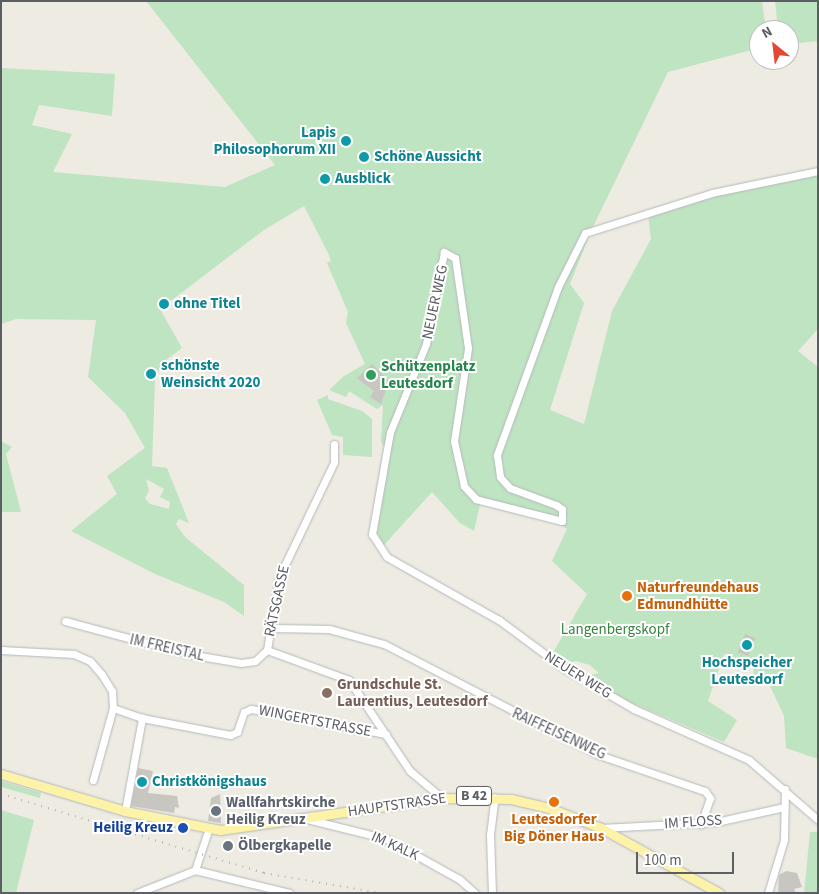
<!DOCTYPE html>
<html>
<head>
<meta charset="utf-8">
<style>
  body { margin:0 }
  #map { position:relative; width:819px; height:894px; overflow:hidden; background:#edebe2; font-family:"Source Sans 3",sans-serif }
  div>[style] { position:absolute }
  .green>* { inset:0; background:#bfe4c1 }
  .building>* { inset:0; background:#c8c6c0 }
  .roads { filter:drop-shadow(0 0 1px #b5b8bc) drop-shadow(0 0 1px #b5b8bc) }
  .minor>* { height:7px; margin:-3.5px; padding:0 3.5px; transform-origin:3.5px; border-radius:3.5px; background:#fff }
  .major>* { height:9px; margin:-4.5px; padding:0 4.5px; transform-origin:4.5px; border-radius:4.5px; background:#fcf3a8 }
  .rail>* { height:2px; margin-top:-1px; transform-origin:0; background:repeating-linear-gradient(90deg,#b3b4b4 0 1px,transparent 0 7px) }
  .dots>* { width:14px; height:14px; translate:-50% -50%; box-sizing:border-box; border:2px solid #fff; border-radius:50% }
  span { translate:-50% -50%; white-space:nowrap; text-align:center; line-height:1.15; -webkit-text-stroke:4px #fff; paint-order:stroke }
  .shield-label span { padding:1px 4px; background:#fff; border:1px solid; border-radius:4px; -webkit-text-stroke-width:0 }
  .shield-label { font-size:14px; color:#5b5e63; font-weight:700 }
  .culture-label { font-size:15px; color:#0d838f; font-weight:700 }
  .right { translate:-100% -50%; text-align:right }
  .left { translate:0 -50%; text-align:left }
  .street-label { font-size:15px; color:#5b5e63 }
  .leisure-label { font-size:15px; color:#27864d; font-weight:700 }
  .food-label { font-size:15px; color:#c56008; font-weight:700 }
  .park-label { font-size:15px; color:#388540 }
  .education-label { font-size:15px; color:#785e54; font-weight:700 }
  .worship-label { font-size:15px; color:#5b616d; font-weight:700 }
  .transit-label { font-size:15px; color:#164399; font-weight:700 }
  .frame { position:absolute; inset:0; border:2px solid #5b5e63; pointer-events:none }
  .north { position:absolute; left:749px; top:20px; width:50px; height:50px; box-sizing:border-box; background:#fff; border:1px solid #bdbfc1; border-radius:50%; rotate:331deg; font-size:14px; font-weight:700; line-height:20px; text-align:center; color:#5b5e63 }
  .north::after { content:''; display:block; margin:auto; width:18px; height:22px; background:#e34932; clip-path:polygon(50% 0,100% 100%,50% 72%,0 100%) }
  .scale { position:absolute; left:636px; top:852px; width:98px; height:22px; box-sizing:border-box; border:2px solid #5b5e63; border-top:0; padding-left:6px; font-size:15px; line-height:18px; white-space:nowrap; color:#5b5e63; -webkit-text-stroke:4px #fff; paint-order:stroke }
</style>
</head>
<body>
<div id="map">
  <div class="green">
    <i style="clip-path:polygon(evenodd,146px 1px,762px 1px,766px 30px,759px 30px,759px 48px,668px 72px,590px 233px,570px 284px,584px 303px,550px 410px,584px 424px,612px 311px,651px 239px,648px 215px,751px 186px,818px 174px,818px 329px,798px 351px,818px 367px,818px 759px,786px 748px,784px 716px,763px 671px,753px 676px,754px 667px,724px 654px,708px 701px,737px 720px,724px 742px,627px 701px,575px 672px,578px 668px,590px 675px,599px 673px,590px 665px,576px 661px,564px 664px,551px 656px,587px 594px,552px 561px,567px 529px,561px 525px,568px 518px,481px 500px,474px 531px,460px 523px,432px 492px,384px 545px,377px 533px,390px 455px,381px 442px,383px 405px,377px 409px,349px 391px,346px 397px,329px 390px,344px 376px,365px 364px,346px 323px,348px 312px,327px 263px,331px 261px,328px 253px,304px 206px,264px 230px,160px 309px,182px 348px,162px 363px,155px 380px,152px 466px,167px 468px,189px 523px,179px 519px,176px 524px,185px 537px,244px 585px,244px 616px,224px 602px,155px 574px,71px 531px,117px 494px,107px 476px,145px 448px,125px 413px,88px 377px,96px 320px,16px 319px,1px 324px,1px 68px,115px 74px,112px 116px,39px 105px,32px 125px,72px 134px,53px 172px,225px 187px,275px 165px,146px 1px,146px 479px,164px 489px,160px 497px,170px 502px,169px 509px,150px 504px,145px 498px,149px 491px,146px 479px)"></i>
    <i style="clip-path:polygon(775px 1px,818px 1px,818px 41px,789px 44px,789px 30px,778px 30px)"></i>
    <i style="clip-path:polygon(328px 395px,328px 399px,362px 411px,372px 419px,372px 457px,343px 455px,343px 437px,332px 435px,317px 400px)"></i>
    <i style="clip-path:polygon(1px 441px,12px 447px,6px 454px,21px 512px,1px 512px)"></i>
    <i style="clip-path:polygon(1px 781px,41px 793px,40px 798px,1px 787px)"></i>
    <i style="clip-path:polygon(1px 810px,34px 820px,16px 893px,1px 893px)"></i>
    <i style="clip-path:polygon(810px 832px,818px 832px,818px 893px,804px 893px)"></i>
  </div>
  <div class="building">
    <i style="clip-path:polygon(372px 364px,389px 381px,381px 404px,370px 397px,374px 391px,357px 378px)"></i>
    <i style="clip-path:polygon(745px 634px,755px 638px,748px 656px,738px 652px)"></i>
    <i style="clip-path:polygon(138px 768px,153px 771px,148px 793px,177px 796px,179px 808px,175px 807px,174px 813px,131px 806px)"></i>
    <i style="clip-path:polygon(220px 794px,221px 823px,208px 821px,211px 798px)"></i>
    <i style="clip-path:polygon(786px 871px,797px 873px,802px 887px,794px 889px,796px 893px,778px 893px,779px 875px)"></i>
  </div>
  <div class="roads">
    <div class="minor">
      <i style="left:818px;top:171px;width:108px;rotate:168.3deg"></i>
      <i style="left:712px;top:193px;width:133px;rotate:162.5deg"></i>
      <i style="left:585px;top:233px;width:60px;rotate:116.6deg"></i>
      <i style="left:558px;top:287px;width:179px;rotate:110deg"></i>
      <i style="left:497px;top:455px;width:22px;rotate:82deg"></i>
      <i style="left:500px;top:477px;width:15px;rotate:48deg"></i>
      <i style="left:510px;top:488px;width:49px;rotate:20.3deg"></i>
      <i style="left:556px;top:505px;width:7px;rotate:34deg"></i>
      <i style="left:562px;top:509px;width:12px;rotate:90deg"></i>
      <i style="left:562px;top:521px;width:89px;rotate:-165.7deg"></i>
      <i style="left:476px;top:499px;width:18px;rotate:-133deg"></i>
      <i style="left:464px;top:486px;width:46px;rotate:-102.5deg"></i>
      <i style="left:454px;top:441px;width:94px;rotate:-81.4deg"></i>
      <i style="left:468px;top:348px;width:91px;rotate:-98.2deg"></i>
      <i style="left:455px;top:258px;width:13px;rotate:-151deg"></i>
      <i style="left:444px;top:252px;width:94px;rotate:101.1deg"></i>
      <i style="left:426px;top:344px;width:95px;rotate:112.2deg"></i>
      <i style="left:390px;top:432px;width:104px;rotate:100deg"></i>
      <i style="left:372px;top:534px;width:27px;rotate:57deg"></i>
      <i style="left:387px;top:557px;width:129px;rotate:29.4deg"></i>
      <i style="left:499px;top:620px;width:82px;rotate:36.6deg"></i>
      <i style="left:565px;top:669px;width:80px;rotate:30.1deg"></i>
      <i style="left:634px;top:709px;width:126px;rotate:23.9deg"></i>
      <i style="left:749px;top:760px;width:91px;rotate:41deg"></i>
      <i style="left:65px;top:621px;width:127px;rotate:15deg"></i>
      <i style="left:188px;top:654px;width:54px;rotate:9.6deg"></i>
      <i style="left:241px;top:663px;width:14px;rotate:-8deg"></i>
      <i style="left:255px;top:661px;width:16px;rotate:-43deg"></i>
      <i style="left:271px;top:628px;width:58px;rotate:1deg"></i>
      <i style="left:329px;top:629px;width:57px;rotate:15.3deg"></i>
      <i style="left:384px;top:644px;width:242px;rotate:27.3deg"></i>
      <i style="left:599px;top:755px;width:112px;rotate:18.8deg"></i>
      <i style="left:705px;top:791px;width:9px;rotate:54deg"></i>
      <i style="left:710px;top:798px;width:28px;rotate:109deg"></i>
      <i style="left:1px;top:650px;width:73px;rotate:3.1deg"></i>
      <i style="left:74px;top:654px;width:17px;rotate:24deg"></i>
      <i style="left:90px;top:661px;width:18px;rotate:49deg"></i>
      <i style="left:102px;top:675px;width:19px;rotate:58deg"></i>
      <i style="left:112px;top:691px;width:17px;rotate:87deg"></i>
      <i style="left:113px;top:708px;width:75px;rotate:105.5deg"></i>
      <i style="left:267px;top:650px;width:87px;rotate:20.1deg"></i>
      <i style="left:349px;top:680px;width:110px;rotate:56.2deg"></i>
      <i style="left:410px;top:771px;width:42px;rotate:40.2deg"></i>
      <i style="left:267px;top:650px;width:74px;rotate:-80.7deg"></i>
      <i style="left:279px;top:577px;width:127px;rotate:-64.4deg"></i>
      <i style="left:334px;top:462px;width:18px;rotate:-90deg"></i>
      <i style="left:113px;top:708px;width:31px;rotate:19deg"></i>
      <i style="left:142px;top:718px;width:90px;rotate:10.9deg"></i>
      <i style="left:230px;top:735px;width:8px;rotate:-23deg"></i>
      <i style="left:237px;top:732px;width:21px;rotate:-71deg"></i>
      <i style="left:244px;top:712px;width:8px;rotate:-23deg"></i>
      <i style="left:251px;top:709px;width:137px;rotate:10.5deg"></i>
      <i style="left:125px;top:811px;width:95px;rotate:-79.6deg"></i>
      <i style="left:307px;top:819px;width:82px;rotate:14deg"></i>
      <i style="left:387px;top:839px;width:82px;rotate:29.1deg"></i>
      <i style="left:459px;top:879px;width:21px;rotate:41deg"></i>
      <i style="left:601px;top:828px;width:115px;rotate:-3deg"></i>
      <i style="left:716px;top:822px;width:70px;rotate:-12.4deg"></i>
      <i style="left:195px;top:870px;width:97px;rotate:13.7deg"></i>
      <i style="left:137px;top:893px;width:62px;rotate:-21.6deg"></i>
      <i style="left:195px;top:870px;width:44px;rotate:-71.6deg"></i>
      <i style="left:492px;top:893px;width:58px;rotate:-92deg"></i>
      <i style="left:490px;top:835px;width:38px;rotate:-83deg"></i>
      <i style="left:768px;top:893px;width:55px;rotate:-73.2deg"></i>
      <i style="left:784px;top:840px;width:51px;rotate:-88.9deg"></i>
    </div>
    <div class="major">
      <i style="left:1px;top:774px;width:129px;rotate:16.6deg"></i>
      <i style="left:125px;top:811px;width:97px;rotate:11.3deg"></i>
      <i style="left:220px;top:830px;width:224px;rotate:-8.2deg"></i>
      <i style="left:442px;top:798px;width:69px;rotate:0.8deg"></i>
      <i style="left:511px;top:799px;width:39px;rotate:13deg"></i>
      <i style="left:549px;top:808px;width:56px;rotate:21deg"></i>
      <i style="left:601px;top:828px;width:135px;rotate:28.8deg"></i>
    </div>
  </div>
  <div class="rail">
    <i style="left:1px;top:794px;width:275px;rotate:16.7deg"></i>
    <i style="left:264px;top:873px;width:118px;rotate:9.8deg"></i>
  </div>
  <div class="dots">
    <i style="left:346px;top:141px;background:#0f9aa8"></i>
    <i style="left:364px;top:157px;background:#0f9aa8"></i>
    <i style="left:325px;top:179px;background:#0f9aa8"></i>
    <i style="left:164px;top:304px;background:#0f9aa8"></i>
    <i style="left:151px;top:374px;background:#0f9aa8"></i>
    <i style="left:371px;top:375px;background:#2e9e5b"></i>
    <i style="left:627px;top:596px;background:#e8710a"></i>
    <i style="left:747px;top:645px;background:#0f9aa8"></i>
    <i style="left:327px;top:693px;background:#8d6e63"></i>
    <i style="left:142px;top:782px;background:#0f9aa8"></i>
    <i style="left:554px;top:802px;background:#e8710a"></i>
    <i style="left:216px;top:811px;background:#6b7280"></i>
    <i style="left:183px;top:828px;background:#1a4fb4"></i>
    <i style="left:228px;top:846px;background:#6b7280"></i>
  </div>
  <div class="shield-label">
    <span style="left:474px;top:796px">B 42</span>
  </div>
  <div class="culture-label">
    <span class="right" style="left:336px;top:141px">Lapis<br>Philosophorum XII</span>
    <span class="left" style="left:374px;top:157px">Schöne Aussicht</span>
    <span class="left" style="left:335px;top:179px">Ausblick</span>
    <span class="left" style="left:174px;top:304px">ohne Titel</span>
    <span class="left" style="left:161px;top:374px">schönste<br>Weinsicht 2020</span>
    <span style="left:747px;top:671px">Hochspeicher<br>Leutesdorf</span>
    <span class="left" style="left:152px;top:782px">Christkönigshaus</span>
  </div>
  <div class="street-label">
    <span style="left:435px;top:302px;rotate:-78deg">NEUER WEG</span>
    <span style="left:277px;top:601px;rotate:-78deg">RÄTSGASSE</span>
    <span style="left:167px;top:648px;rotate:13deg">IM FREISTAL</span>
    <span style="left:578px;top:675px;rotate:32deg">NEUER WEG</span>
    <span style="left:315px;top:721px;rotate:11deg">WINGERTSTRASSE</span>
    <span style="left:559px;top:734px;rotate:25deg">RAIFFEISENWEG</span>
    <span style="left:397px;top:805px;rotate:-8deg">HAUPTSTRASSE</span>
    <span style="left:693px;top:822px;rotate:-4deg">IM FLOSS</span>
    <span style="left:395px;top:846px;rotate:24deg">IM KALK</span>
  </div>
  <div class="leisure-label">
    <span class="left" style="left:381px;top:375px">Schützenplatz<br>Leutesdorf</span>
  </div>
  <div class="food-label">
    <span class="left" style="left:637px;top:596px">Naturfreundehaus<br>Edmundhütte</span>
    <span style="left:554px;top:828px">Leutesdorfer<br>Big Döner Haus</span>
  </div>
  <div class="park-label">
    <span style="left:615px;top:630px">Langenbergskopf</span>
  </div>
  <div class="education-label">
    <span class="left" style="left:337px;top:693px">Grundschule St.<br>Laurentius, Leutesdorf</span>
  </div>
  <div class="worship-label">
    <span class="left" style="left:226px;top:811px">Wallfahrtskirche<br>Heilig Kreuz</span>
    <span class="left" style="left:238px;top:846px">Ölbergkapelle</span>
  </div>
  <div class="transit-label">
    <span class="right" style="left:173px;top:828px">Heilig Kreuz</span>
  </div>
  <div class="frame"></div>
  <div class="north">N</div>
  <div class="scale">100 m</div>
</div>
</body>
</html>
